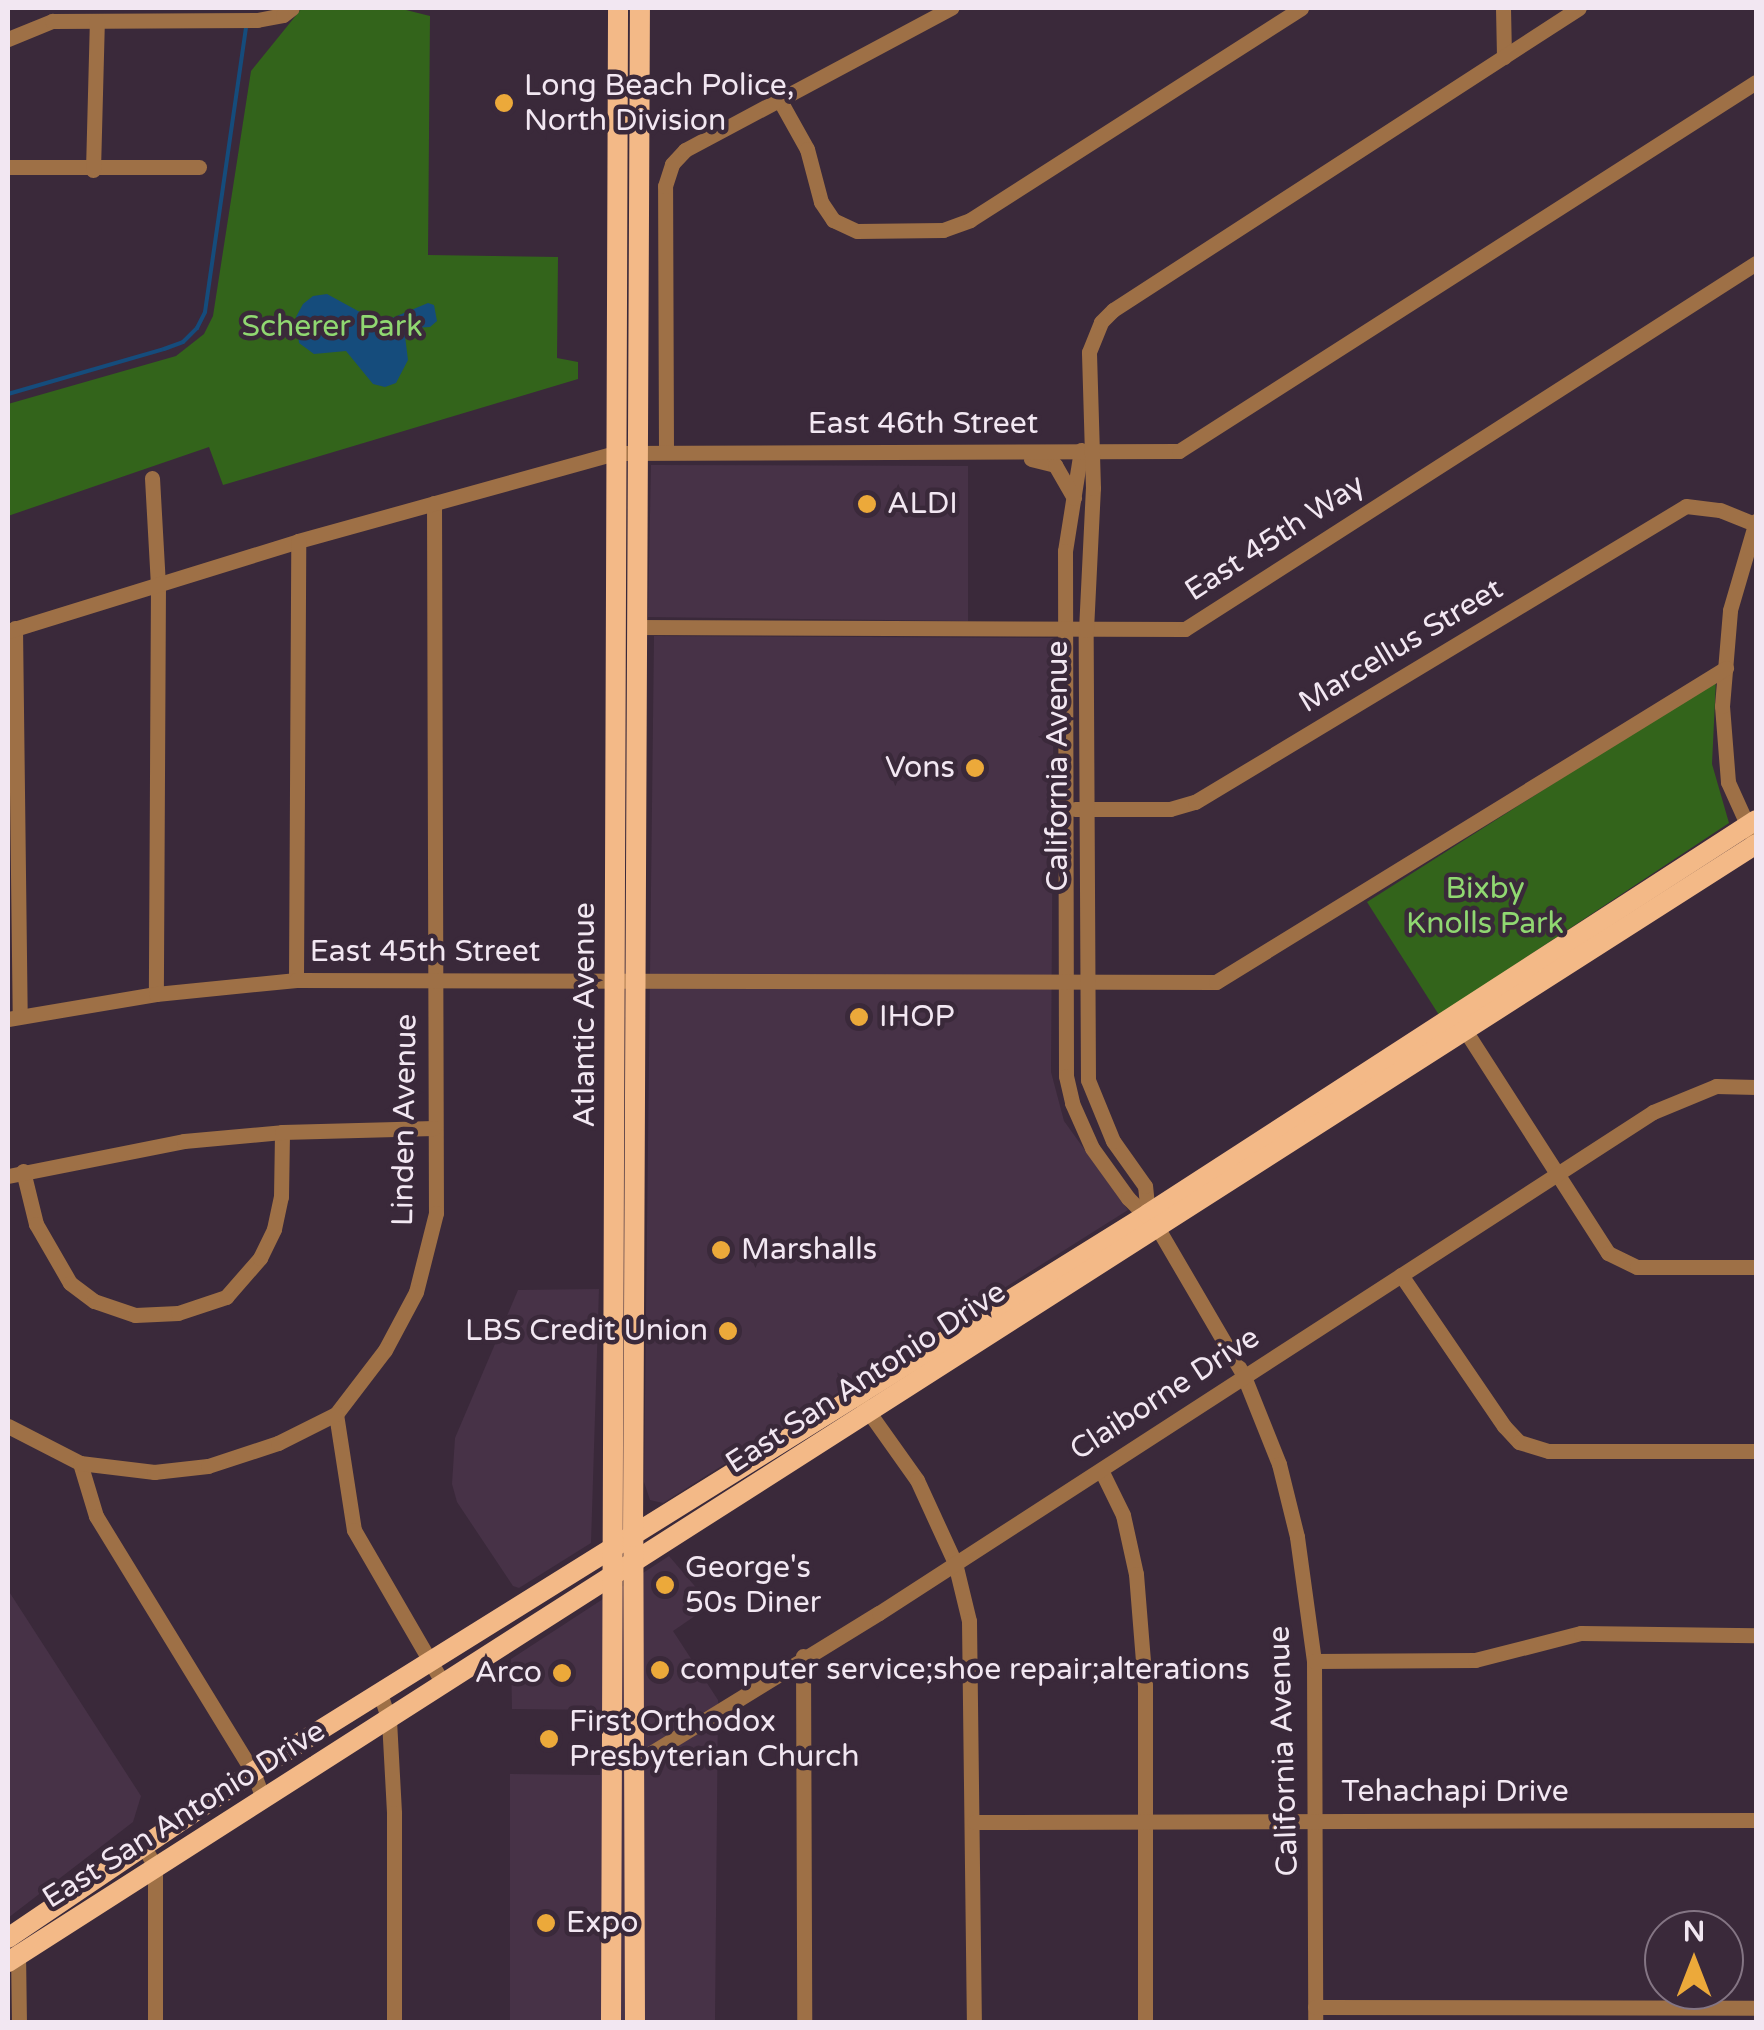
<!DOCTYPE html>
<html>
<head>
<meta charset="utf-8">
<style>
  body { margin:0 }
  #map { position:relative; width:1764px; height:2030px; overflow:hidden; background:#3a293a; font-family:"Varela Round",sans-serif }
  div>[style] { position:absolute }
  .built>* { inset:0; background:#473247 }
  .green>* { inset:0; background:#33641b }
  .water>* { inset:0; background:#154c7c }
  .stream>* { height:4px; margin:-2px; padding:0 2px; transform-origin:2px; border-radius:2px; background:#154c7c }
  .minor>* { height:15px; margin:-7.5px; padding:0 7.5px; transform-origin:7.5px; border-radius:7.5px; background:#9e7046 }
  .major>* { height:20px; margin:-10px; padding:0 10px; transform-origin:10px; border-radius:10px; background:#f3b987 }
  .dots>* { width:28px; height:28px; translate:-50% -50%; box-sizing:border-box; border:5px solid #3a293a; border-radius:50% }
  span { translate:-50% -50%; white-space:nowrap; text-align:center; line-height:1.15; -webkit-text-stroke:9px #3a293a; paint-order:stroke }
  .poi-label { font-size:30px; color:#f2e7f2 }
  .left { translate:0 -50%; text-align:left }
  .right { translate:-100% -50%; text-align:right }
  .park-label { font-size:30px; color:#90d871 }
  .street-label { font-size:30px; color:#f2e7f2 }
  .frame { position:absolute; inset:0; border:10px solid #f2e7f2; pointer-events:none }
  .north { position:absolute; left:1644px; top:1910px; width:100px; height:100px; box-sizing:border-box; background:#3a293a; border:2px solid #847584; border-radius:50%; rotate:0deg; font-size:28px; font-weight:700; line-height:40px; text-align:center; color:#f2e7f2 }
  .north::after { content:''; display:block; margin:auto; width:35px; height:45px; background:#eca93a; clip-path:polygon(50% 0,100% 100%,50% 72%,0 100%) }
</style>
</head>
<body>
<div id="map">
  <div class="built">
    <i style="clip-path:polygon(651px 465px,968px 466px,968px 621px,648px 617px)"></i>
    <i style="clip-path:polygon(654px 636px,1054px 638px,1051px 1072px,1064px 1121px,1128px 1210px,663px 1503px,650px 1500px,644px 1482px)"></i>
    <i style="clip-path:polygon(599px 1289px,591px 1543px,519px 1588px,513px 1586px,457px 1502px,452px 1484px,455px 1438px,518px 1290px)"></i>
    <i style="clip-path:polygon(669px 1556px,711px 1605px,673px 1631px,718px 1700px,715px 2022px,510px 2022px,510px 1774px,600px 1775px,604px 1710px,512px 1709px,511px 1659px)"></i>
    <i style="clip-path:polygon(8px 1590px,141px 1796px,133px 1822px,8px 1918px)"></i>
  </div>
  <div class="green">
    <i style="clip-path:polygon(302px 8px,398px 8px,430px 16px,428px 255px,558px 257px,557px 358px,578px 362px,578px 379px,223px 485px,209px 447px,8px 516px,8px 404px,176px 356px,204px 334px,213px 316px,251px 71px)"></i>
    <i style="clip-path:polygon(1716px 680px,1712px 764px,1729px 823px,1439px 1015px,1367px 902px)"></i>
  </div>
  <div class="water">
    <i style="clip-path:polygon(327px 294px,380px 323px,428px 303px,434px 305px,437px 321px,430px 327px,413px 328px,405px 336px,408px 360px,396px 383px,385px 387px,373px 384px,346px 351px,314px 354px,299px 343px,296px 317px,303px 304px,313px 296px)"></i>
  </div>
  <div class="stream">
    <i style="left:8px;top:394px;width:162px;rotate:-16.1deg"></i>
    <i style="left:164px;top:349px;width:20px;rotate:-20deg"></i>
    <i style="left:183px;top:342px;width:20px;rotate:-45deg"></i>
    <i style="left:197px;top:328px;width:18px;rotate:-63deg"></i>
    <i style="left:205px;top:312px;width:288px;rotate:-81.8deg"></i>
  </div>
  <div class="minor">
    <i style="left:1503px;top:8px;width:49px;rotate:88.8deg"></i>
    <i style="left:8px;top:39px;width:48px;rotate:-22.2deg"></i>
    <i style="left:52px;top:21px;width:205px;rotate:-0.3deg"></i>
    <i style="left:257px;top:20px;width:26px;rotate:-11deg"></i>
    <i style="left:283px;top:15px;width:11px;rotate:-38deg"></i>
    <i style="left:779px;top:99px;width:57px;rotate:60.8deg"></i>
    <i style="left:807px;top:149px;width:55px;rotate:75.2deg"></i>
    <i style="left:821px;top:202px;width:22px;rotate:56deg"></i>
    <i style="left:833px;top:220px;width:26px;rotate:25deg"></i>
    <i style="left:857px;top:231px;width:86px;rotate:-0.7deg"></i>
    <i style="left:943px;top:230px;width:29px;rotate:-20deg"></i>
    <i style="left:970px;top:220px;width:393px;rotate:-32.6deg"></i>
    <i style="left:8px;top:167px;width:191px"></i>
    <i style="left:93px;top:170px;width:149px;rotate:-88.5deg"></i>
    <i style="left:1081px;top:450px;width:102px;rotate:99deg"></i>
    <i style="left:1065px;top:551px;width:525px;rotate:89.89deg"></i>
    <i style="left:1066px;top:1076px;width:28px;rotate:77deg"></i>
    <i style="left:1072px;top:1103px;width:49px;rotate:66deg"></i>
    <i style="left:1092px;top:1148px;width:62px;rotate:54.2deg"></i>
    <i style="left:1128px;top:1198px;width:41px;rotate:45deg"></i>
    <i style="left:1157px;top:1227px;width:170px;rotate:59.7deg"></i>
    <i style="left:1243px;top:1374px;width:97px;rotate:68.2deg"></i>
    <i style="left:1279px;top:1464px;width:75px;rotate:76.1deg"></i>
    <i style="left:1297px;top:1537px;width:125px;rotate:82.2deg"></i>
    <i style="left:1314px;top:1661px;width:361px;rotate:89.8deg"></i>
    <i style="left:666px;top:451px;width:265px;rotate:-90.2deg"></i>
    <i style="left:665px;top:186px;width:23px;rotate:-72deg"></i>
    <i style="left:672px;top:164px;width:19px;rotate:-47deg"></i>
    <i style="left:685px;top:150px;width:302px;rotate:-28.1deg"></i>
    <i style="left:1031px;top:459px;width:25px;rotate:14deg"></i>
    <i style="left:1055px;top:465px;width:38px;rotate:60deg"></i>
    <i style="left:152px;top:478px;width:106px;rotate:86.8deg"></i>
    <i style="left:158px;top:584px;width:410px;rotate:90.3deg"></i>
    <i style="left:434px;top:503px;width:710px;rotate:89.84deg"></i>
    <i style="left:436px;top:1213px;width:81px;rotate:104.2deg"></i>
    <i style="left:416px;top:1292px;width:66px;rotate:118.1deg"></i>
    <i style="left:385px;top:1350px;width:81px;rotate:127.4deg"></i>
    <i style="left:336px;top:1414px;width:117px;rotate:81.2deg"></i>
    <i style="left:354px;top:1530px;width:179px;rotate:59.9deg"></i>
    <i style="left:637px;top:627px;width:548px;rotate:0.21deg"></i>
    <i style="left:1185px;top:629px;width:678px;rotate:-32.66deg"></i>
    <i style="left:15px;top:628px;width:388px;rotate:89.3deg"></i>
    <i style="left:8px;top:631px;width:304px;rotate:-17.2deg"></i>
    <i style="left:298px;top:541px;width:330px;rotate:-15.5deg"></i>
    <i style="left:616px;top:453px;width:563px;rotate:-0.2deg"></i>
    <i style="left:1179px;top:451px;width:685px;rotate:-32.6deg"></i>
    <i style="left:1075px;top:809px;width:95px"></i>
    <i style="left:1170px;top:809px;width:26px;rotate:-16deg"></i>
    <i style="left:1195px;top:802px;width:573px;rotate:-31.08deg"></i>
    <i style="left:1686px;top:506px;width:34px;rotate:7deg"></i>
    <i style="left:1720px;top:510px;width:37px;rotate:22deg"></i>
    <i style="left:1751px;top:833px;width:56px;rotate:-114.3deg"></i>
    <i style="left:1728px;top:782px;width:76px;rotate:-94.5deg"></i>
    <i style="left:1722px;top:706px;width:96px;rotate:-85.2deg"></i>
    <i style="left:1730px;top:610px;width:93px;rotate:-73.7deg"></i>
    <i style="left:296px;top:980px;width:439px;rotate:-89.7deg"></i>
    <i style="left:8px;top:1019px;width:150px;rotate:-9.6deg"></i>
    <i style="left:156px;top:994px;width:141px;rotate:-5.7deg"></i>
    <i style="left:296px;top:980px;width:920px;rotate:0.12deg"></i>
    <i style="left:1216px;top:982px;width:599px;rotate:-31.62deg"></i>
    <i style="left:1461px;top:1024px;width:272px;rotate:57.3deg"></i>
    <i style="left:1608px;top:1253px;width:32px;rotate:26deg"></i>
    <i style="left:1637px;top:1267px;width:119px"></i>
    <i style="left:23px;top:1171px;width:55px;rotate:76.2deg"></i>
    <i style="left:36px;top:1224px;width:68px;rotate:60deg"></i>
    <i style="left:70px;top:1283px;width:30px;rotate:37deg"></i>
    <i style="left:94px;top:1301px;width:43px;rotate:18.9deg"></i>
    <i style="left:135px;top:1315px;width:43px;rotate:-2.7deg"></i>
    <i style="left:178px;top:1313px;width:51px;rotate:-18.4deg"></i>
    <i style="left:226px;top:1297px;width:52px;rotate:-48.9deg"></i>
    <i style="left:260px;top:1258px;width:32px;rotate:-64deg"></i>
    <i style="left:274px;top:1229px;width:33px;rotate:-78deg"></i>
    <i style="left:281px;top:1197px;width:65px;rotate:-89.1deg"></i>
    <i style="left:8px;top:1176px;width:179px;rotate:-11.2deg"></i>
    <i style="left:184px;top:1141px;width:98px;rotate:-5.2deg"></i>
    <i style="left:282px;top:1132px;width:152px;rotate:-1.5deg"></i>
    <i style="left:1148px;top:1214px;width:28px;rotate:-96deg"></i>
    <i style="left:1145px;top:1186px;width:55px;rotate:-125.4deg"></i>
    <i style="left:1113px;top:1141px;width:66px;rotate:-112.3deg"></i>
    <i style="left:1088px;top:1080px;width:450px;rotate:-90.3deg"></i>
    <i style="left:1086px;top:630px;width:142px;rotate:-87.2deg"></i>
    <i style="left:1093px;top:488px;width:136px;rotate:-91.7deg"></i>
    <i style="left:1089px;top:352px;width:32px;rotate:-68deg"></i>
    <i style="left:1101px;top:322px;width:17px;rotate:-45deg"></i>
    <i style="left:1113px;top:310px;width:555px;rotate:-32.95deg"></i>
    <i style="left:1401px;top:1275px;width:183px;rotate:55.7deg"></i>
    <i style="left:1504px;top:1426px;width:22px;rotate:47deg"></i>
    <i style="left:1519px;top:1442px;width:31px;rotate:17deg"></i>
    <i style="left:1549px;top:1451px;width:207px"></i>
    <i style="left:863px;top:1404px;width:93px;rotate:54.6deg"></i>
    <i style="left:917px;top:1480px;width:91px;rotate:65.4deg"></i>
    <i style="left:955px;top:1563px;width:60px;rotate:76.4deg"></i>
    <i style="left:969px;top:1621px;width:401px;rotate:89.3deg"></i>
    <i style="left:8px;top:1426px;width:81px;rotate:27.2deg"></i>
    <i style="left:80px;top:1463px;width:55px;rotate:73.2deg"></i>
    <i style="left:96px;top:1516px;width:300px;rotate:58.5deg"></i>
    <i style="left:253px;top:1772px;width:30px;rotate:69deg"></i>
    <i style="left:80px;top:1463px;width:75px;rotate:6.9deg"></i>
    <i style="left:154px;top:1472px;width:54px;rotate:-6.3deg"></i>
    <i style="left:208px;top:1466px;width:74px;rotate:-18.2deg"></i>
    <i style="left:278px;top:1443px;width:65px;rotate:-26.6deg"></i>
    <i style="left:1101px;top:1470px;width:50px;rotate:63.9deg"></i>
    <i style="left:1123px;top:1515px;width:60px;rotate:77.6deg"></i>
    <i style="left:1136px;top:1574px;width:111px;rotate:85.4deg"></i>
    <i style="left:1145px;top:1685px;width:337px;rotate:90deg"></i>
    <i style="left:803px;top:1656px;width:366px;rotate:89.8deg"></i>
    <i style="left:1314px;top:1661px;width:161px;rotate:-0.4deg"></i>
    <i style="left:1475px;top:1660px;width:109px;rotate:-14.3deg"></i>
    <i style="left:1581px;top:1633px;width:175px;rotate:0.7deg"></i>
    <i style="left:380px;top:1693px;width:28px;rotate:72deg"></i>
    <i style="left:389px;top:1720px;width:93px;rotate:86.9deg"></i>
    <i style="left:394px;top:1813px;width:209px;rotate:90deg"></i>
    <i style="left:630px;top:1766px;width:292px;rotate:-31.6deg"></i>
    <i style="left:879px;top:1613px;width:922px;rotate:-32.91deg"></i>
    <i style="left:1653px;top:1112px;width:68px;rotate:-22.4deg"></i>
    <i style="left:1716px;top:1086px;width:40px;rotate:1.4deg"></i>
    <i style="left:974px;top:1822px;width:782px;rotate:-0.15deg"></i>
    <i style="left:143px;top:1845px;width:25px;rotate:61deg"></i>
    <i style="left:155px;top:1867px;width:155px;rotate:90deg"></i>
    <i style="left:18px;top:1952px;width:70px;rotate:89.2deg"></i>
    <i style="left:1315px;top:2007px;width:441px;rotate:0.1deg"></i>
  </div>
  <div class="major">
    <i style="left:8px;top:1938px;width:296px;rotate:-34.1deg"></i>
    <i style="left:253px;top:1772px;width:1055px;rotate:-31.94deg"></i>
    <i style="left:1148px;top:1214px;width:724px;rotate:-32.94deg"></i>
    <i style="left:8px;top:1962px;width:2075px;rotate:-32.6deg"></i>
    <i style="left:611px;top:2022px;width:2014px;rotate:-89.8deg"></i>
    <i style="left:635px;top:2022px;width:485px;rotate:-90.2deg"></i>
    <i style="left:633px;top:1537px;width:1529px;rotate:-89.74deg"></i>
  </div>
  <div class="dots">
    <i style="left:504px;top:103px;background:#eca93a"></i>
    <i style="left:867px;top:504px;background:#eca93a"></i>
    <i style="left:975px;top:768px;background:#eca93a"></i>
    <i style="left:859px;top:1017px;background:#eca93a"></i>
    <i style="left:721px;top:1250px;background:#eca93a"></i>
    <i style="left:728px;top:1331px;background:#eca93a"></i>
    <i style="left:665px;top:1585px;background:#eca93a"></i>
    <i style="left:660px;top:1670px;background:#eca93a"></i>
    <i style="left:562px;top:1673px;background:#eca93a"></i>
    <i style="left:549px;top:1739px;background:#eca93a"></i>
    <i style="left:546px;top:1923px;background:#eca93a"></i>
  </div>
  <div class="poi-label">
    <span class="left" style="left:524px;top:103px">Long Beach Police,<br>North Division</span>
    <span class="left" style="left:887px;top:504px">ALDI</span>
    <span class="right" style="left:955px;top:768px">Vons</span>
    <span class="left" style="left:879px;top:1017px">IHOP</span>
    <span class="left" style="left:741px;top:1250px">Marshalls</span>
    <span class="right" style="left:708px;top:1331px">LBS Credit Union</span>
    <span class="left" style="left:685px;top:1585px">George's<br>50s Diner</span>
    <span class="left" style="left:680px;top:1670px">computer service;shoe repair;alterations</span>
    <span class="right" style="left:542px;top:1673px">Arco</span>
    <span class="left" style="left:569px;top:1739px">First Orthodox<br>Presbyterian Church</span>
    <span class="left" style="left:566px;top:1923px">Expo</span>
  </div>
  <div class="park-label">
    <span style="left:332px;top:327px">Scherer Park</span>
    <span style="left:1485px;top:906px">Bixby<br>Knolls Park</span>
  </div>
  <div class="street-label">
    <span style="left:923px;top:424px">East 46th Street</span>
    <span style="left:1275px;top:538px;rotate:-33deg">East 45th Way</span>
    <span style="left:1401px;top:646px;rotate:-31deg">Marcellus Street</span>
    <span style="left:1058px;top:766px;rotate:-90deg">California Avenue</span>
    <span style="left:425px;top:952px">East 45th Street</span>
    <span style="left:585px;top:1015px;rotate:-90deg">Atlantic Avenue</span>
    <span style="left:405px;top:1120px;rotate:-89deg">Linden Avenue</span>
    <span style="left:866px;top:1378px;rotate:-33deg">East San Antonio Drive</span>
    <span style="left:1165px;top:1394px;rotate:-33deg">Claiborne Drive</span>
    <span style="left:1284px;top:1751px;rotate:-92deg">California Avenue</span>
    <span style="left:1455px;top:1792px">Tehachapi Drive</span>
    <span style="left:184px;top:1815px;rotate:-32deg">East San Antonio Drive</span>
  </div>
  <div class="frame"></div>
  <div class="north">N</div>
</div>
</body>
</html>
